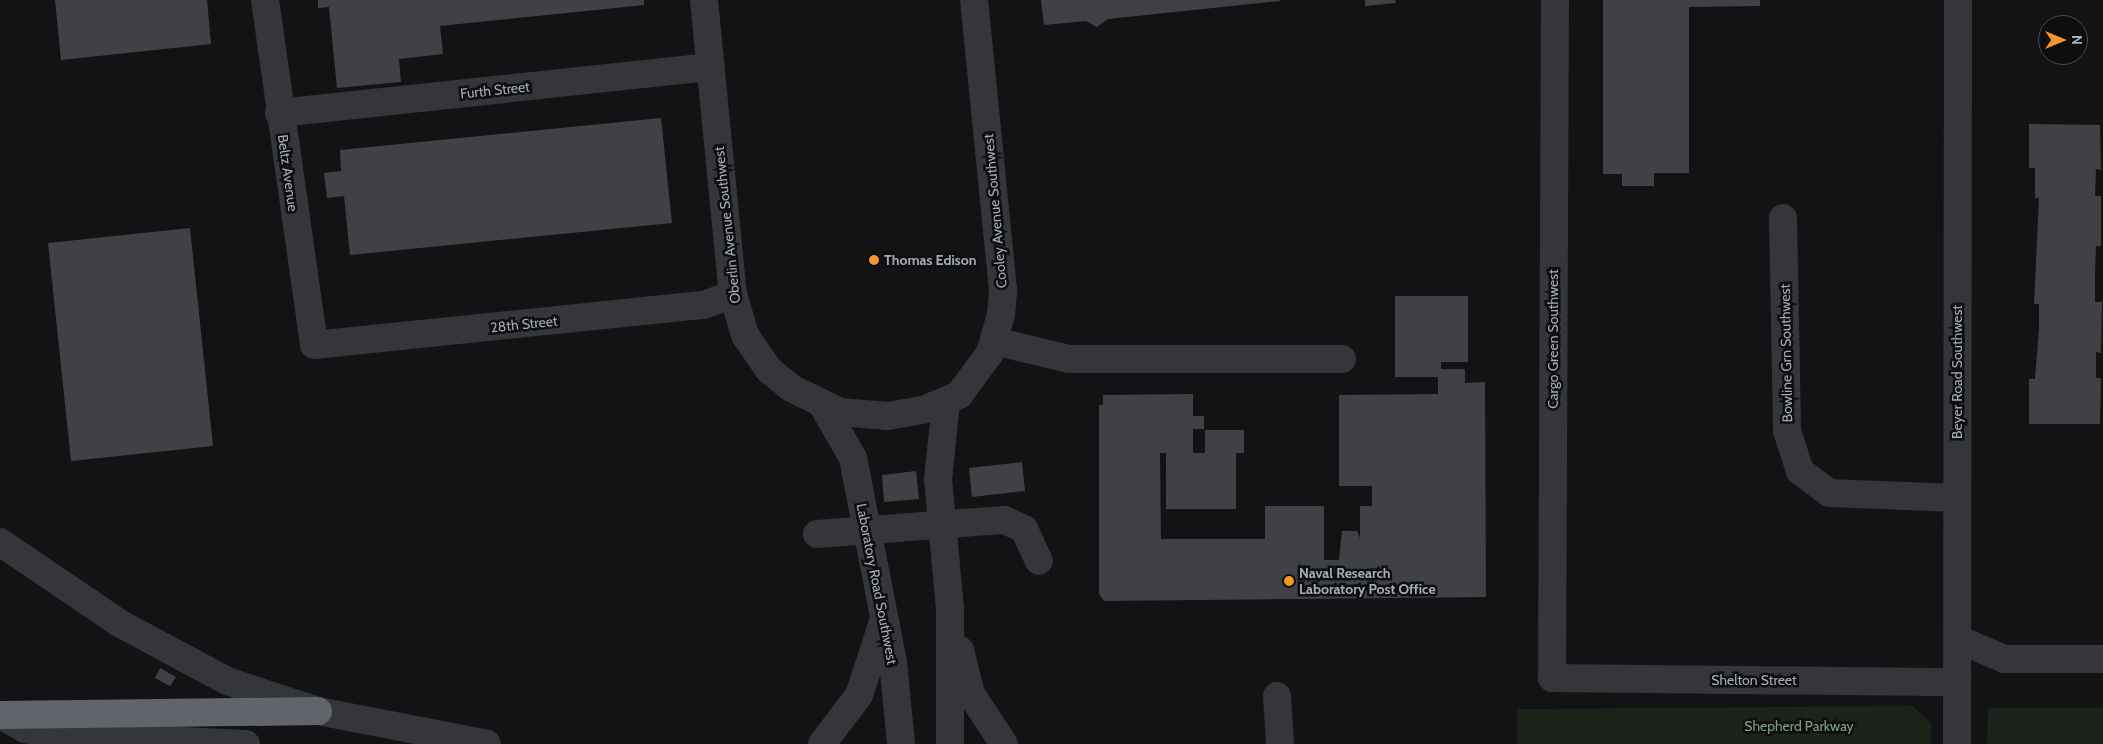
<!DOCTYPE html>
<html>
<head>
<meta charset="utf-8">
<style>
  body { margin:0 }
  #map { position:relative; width:2103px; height:744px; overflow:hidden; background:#131315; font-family:Cabin,sans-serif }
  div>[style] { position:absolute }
  .green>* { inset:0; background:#1b231b }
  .building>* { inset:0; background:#3f4145 }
  .minor>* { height:28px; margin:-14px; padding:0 14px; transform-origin:14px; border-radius:14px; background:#34363a }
  .highway>* { height:28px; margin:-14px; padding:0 14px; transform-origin:14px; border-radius:14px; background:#60646b }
  .dots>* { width:14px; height:14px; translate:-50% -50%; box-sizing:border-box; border:2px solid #0e0e10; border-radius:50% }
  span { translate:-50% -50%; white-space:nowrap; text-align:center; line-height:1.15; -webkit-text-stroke:5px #0e0e10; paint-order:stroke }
  .street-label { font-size:14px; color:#a4acb6 }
  .poi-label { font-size:14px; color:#a4acb6; font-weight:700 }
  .left { translate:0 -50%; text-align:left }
  .park-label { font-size:14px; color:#7da17b }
  .north { position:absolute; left:2038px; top:15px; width:50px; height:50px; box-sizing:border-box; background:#0e0e10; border:1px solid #4a4d52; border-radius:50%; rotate:90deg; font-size:14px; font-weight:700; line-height:20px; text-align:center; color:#a4acb6 }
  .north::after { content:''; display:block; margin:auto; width:18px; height:22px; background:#f5982b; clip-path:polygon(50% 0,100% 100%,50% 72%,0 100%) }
</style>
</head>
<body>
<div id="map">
  <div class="green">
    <i style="clip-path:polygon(1913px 706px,1931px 723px,1931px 744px,1517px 744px,1517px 709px)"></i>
    <i style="clip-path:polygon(1988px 708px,2103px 708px,2103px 744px,1987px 744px)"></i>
  </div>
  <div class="building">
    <i style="clip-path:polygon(55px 0,207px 0,211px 44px,61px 60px)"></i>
    <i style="clip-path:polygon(318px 0,644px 0,644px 5px,440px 26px,443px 54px,399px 59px,401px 82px,337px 88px,329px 7px,318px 8px)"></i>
    <i style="clip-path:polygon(1041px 0,1280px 0,1280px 1px,1108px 19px,1097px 27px,1086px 21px,1044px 25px)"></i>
    <i style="clip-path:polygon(1365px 0,1395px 0,1396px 3px,1365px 6px)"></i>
    <i style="clip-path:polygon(1603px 0,1760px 0,1760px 6px,1689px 7px,1689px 173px,1654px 173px,1654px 186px,1622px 186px,1622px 174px,1603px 174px)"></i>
    <i style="clip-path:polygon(661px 118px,672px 223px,350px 255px,344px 196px,327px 198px,324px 173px,341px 171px,340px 150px)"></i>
    <i style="clip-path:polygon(2029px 124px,2100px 125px,2101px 170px,2096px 169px,2095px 196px,2101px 196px,2101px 246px,2096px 246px,2095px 272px,2095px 302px,2102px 302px,2101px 353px,2096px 352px,2096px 378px,2101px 378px,2100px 424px,2029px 424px,2029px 379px,2035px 379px,2039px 329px,2039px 304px,2034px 304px,2039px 198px,2035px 198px,2035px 168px,2029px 168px)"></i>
    <i style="clip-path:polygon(190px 228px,213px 446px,71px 461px,48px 243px)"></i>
    <i style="clip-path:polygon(1395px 296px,1468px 296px,1468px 362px,1441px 362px,1441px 369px,1465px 369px,1465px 383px,1485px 382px,1486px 597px,1104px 601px,1099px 594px,1099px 405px,1103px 405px,1103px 395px,1193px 394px,1193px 416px,1204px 416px,1204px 429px,1193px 429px,1193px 453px,1205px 453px,1205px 430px,1244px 430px,1244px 453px,1236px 453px,1236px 509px,1166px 509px,1166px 453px,1160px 453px,1161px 539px,1265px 539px,1265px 506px,1324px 506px,1324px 560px,1339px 560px,1342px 531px,1357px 531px,1360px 538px,1360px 506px,1372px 506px,1372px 486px,1339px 486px,1339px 395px,1438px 394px,1438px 377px,1395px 377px)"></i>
    <i style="clip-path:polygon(1022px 462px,1025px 491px,972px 497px,969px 468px)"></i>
    <i style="clip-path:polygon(916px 471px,919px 499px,884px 502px,882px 475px)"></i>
    <i style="clip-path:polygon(160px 668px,176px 677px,170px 686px,155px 678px)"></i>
  </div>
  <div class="minor">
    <i style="left:265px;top:0;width:348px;rotate:81.9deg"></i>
    <i style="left:314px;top:345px;width:392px;rotate:-5.9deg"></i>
    <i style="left:704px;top:305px;width:31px;rotate:-21deg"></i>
    <i style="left:704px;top:0;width:295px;rotate:84.4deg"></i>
    <i style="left:733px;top:294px;width:43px;rotate:73.7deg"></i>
    <i style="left:745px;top:335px;width:42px;rotate:55.6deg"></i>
    <i style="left:769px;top:370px;width:28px;rotate:39deg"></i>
    <i style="left:791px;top:388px;width:55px;rotate:26.1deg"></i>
    <i style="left:840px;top:412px;width:48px;rotate:4.8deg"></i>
    <i style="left:888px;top:416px;width:39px;rotate:-10deg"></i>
    <i style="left:926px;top:409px;width:36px;rotate:-23deg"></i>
    <i style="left:959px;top:395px;width:52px;rotate:-53.6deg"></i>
    <i style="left:990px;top:353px;width:40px;rotate:-74deg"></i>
    <i style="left:1001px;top:315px;width:25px;rotate:-85deg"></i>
    <i style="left:1003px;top:290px;width:291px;rotate:-95.7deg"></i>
    <i style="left:1555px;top:0;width:678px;rotate:90.25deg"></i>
    <i style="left:1552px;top:678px;width:405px;rotate:0.6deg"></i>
    <i style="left:279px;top:113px;width:434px;rotate:-6.1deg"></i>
    <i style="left:1783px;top:218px;width:213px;rotate:88.9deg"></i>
    <i style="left:1787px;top:431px;width:42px;rotate:72deg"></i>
    <i style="left:1800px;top:471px;width:36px;rotate:37deg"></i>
    <i style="left:1829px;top:493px;width:128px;rotate:2.2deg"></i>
    <i style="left:994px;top:341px;width:77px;rotate:13.5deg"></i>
    <i style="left:1069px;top:359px;width:273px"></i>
    <i style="left:946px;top:402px;width:77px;rotate:95.9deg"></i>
    <i style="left:938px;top:479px;width:131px;rotate:84.7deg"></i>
    <i style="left:950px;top:609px;width:135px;rotate:90deg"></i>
    <i style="left:822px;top:404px;width:62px;rotate:60.1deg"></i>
    <i style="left:853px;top:458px;width:208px;rotate:78.9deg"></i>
    <i style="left:893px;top:662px;width:82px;rotate:84.4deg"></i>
    <i style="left:817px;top:534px;width:188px;rotate:-4.3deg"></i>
    <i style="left:1004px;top:520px;width:22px;rotate:24deg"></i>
    <i style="left:1024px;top:529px;width:35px;rotate:65deg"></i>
    <i style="left:0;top:542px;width:144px;rotate:34.2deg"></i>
    <i style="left:119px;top:623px;width:123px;rotate:28.2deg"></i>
    <i style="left:227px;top:681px;width:96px;rotate:18.2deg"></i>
    <i style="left:318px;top:711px;width:172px;rotate:11deg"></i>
    <i style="left:1958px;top:639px;width:50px;rotate:23.5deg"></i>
    <i style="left:2004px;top:659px;width:99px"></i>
    <i style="left:960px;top:650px;width:45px;rotate:76deg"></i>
    <i style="left:971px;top:694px;width:60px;rotate:56.6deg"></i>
    <i style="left:1277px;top:696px;width:48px;rotate:86.4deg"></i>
    <i style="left:0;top:715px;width:29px;rotate:29deg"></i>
    <i style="left:25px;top:729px;width:32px;rotate:11deg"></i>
    <i style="left:56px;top:735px;width:190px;rotate:2.7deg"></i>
    <i style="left:822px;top:744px;width:61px;rotate:-52.9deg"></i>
    <i style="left:859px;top:695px;width:77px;rotate:-71.8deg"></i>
    <i style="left:1957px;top:744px;width:744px;rotate:-89.92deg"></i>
  </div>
  <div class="highway">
    <i style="left:0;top:715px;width:318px;rotate:-0.7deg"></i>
  </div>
  <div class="dots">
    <i style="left:874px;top:260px;background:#f5982b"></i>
    <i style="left:1289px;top:581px;background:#f5982b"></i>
  </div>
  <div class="street-label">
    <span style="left:495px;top:90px;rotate:-6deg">Furth Street</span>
    <span style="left:288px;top:173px;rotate:82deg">Beltz Avenue</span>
    <span style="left:995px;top:211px;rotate:-95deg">Cooley Avenue Southwest</span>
    <span style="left:727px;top:225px;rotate:-96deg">Oberlin Avenue Southwest</span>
    <span style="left:524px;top:324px;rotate:-6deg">28th Street</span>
    <span style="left:1553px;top:339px;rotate:-90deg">Cargo Green Southwest</span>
    <span style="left:1786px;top:353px;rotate:-91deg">Bowline Grn Southwest</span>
    <span style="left:1957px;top:372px;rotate:-90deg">Beyer Road Southwest</span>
    <span style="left:877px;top:584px;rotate:79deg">Laboratory Road Southwest</span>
    <span style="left:1754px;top:680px">Shelton Street</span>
  </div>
  <div class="poi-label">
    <span class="left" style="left:884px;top:260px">Thomas Edison</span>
    <span class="left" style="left:1299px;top:581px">Naval Research<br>Laboratory Post Office</span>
  </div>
  <div class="park-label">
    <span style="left:1799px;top:726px">Shepherd Parkway</span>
  </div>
  <div class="north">N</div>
</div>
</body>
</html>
